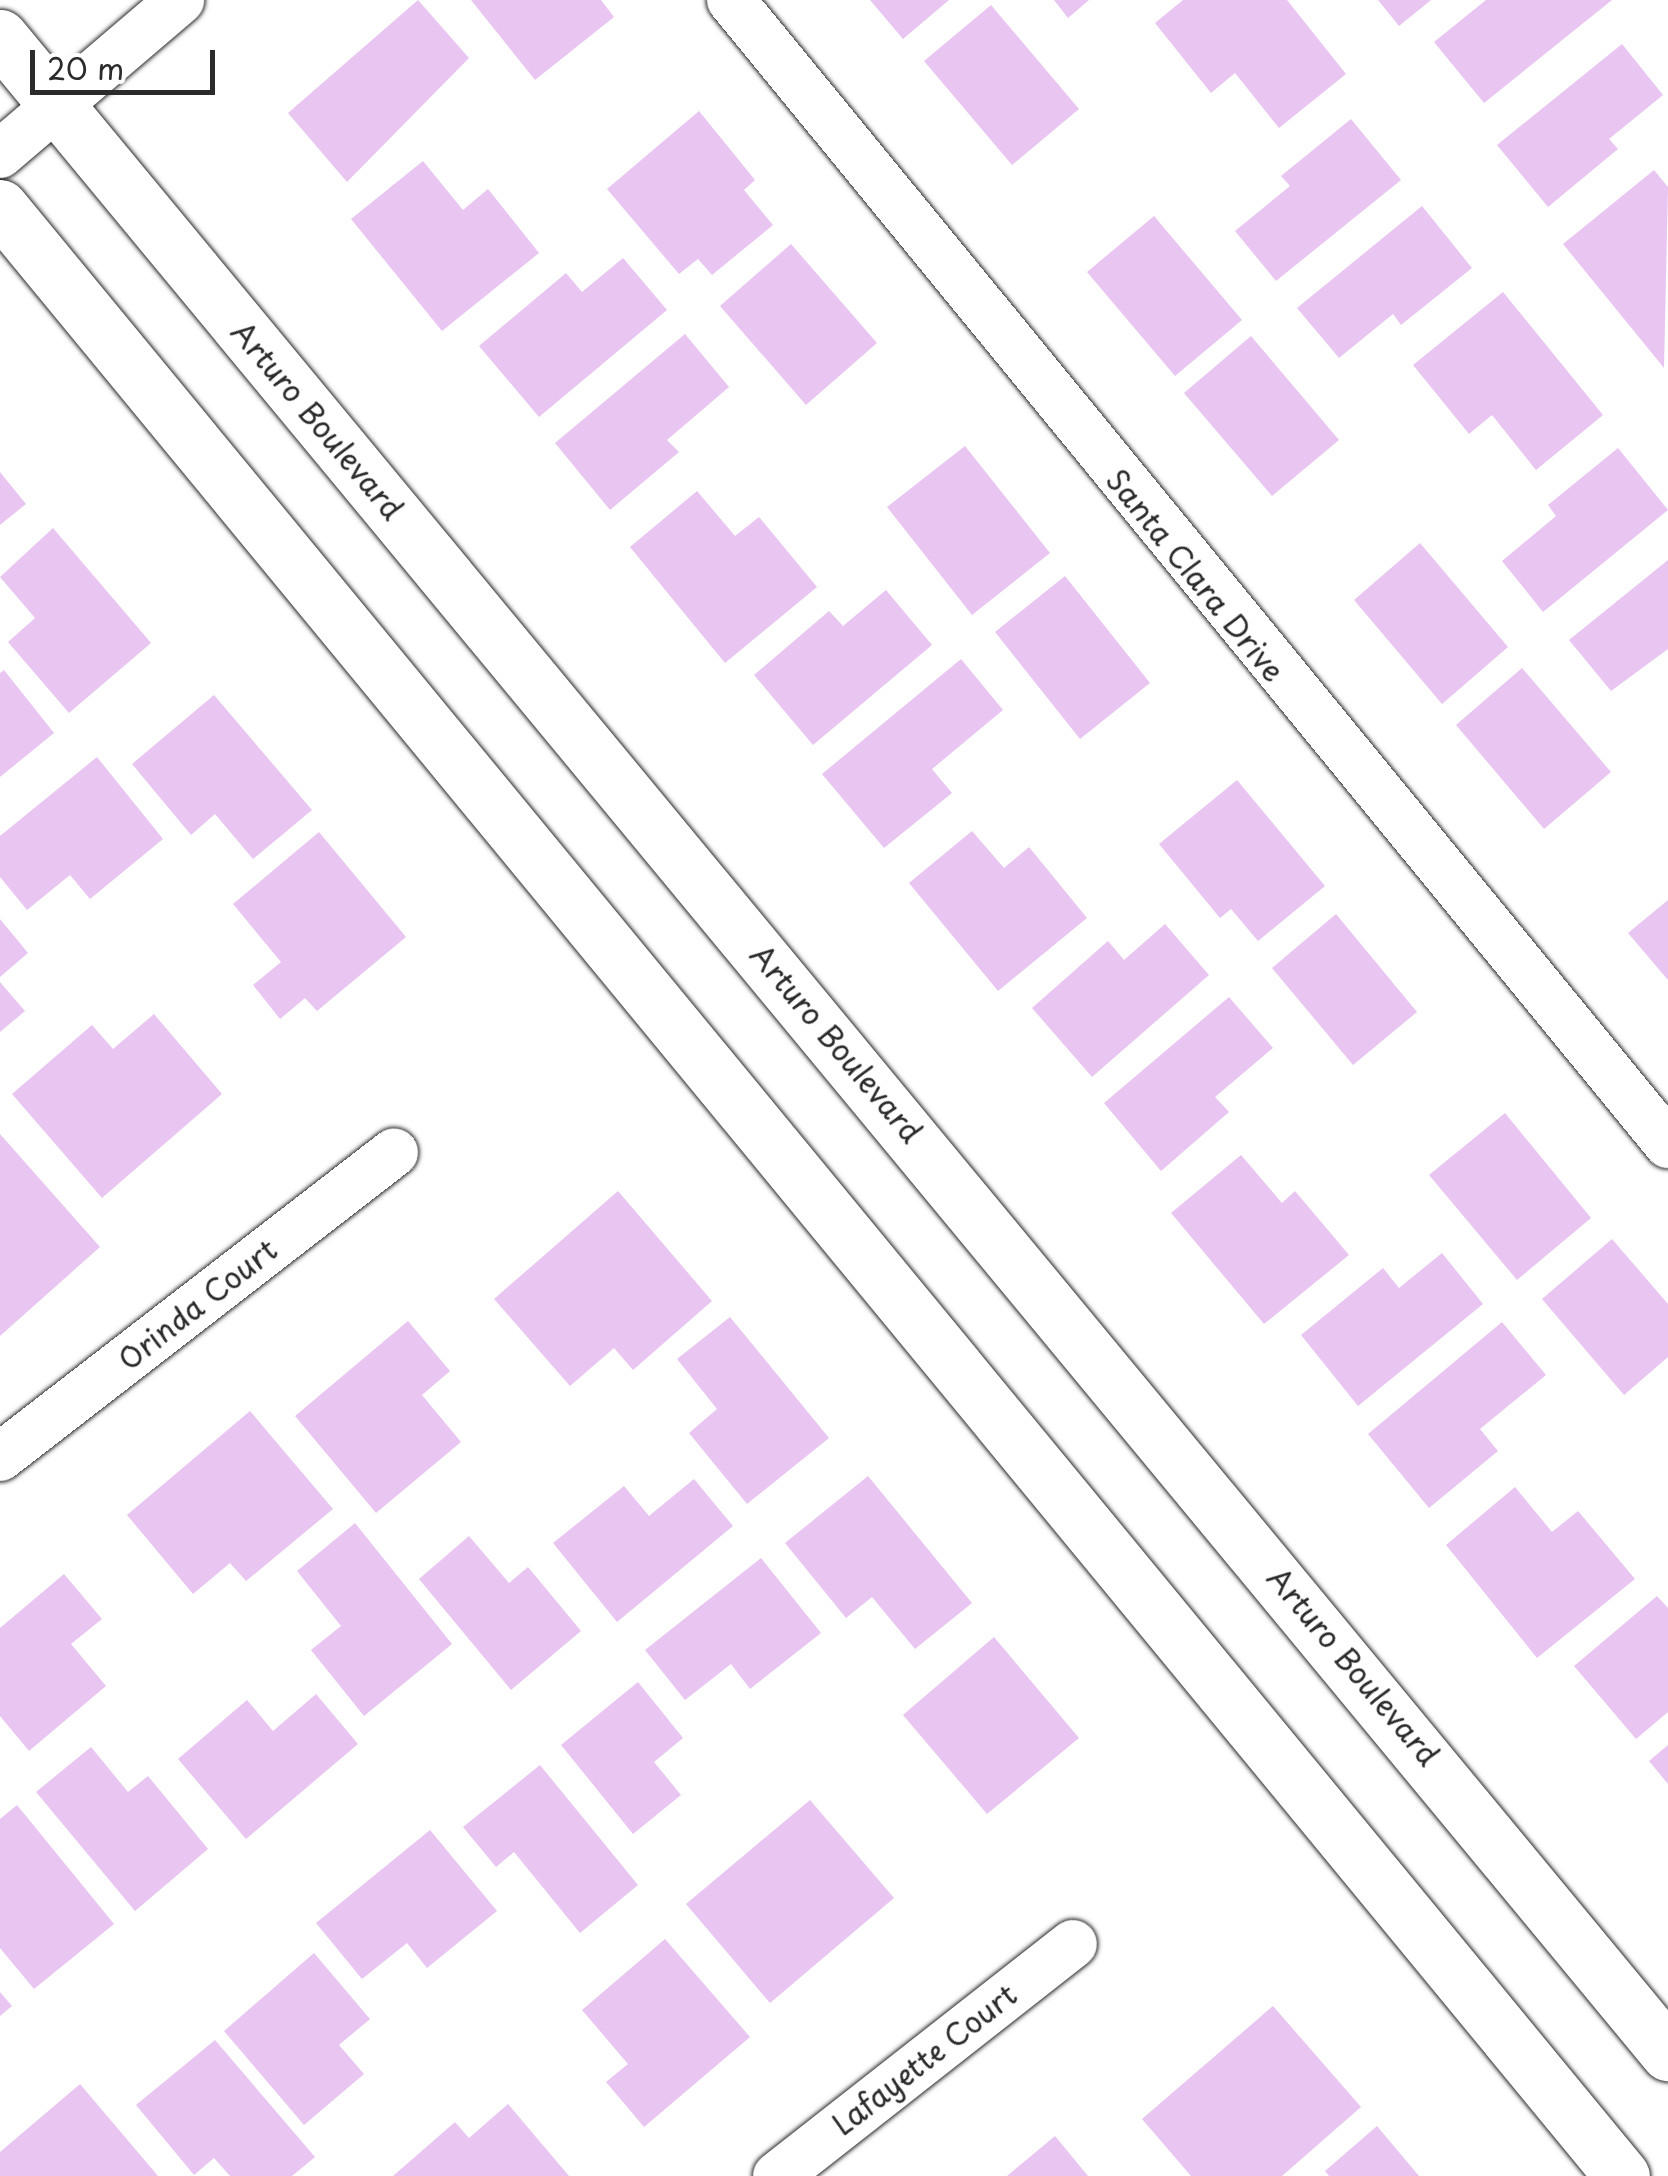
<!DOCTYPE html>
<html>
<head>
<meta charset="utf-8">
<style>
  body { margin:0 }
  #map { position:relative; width:1668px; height:2176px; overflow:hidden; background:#fff; font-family:"Playpen Sans",sans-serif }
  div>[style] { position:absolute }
  .building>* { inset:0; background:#e9c5f1 }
  .roads { filter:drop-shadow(0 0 2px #2b2b2b) drop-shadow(0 0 2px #2b2b2b) }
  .street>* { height:48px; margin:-24px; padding:0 24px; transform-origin:24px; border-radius:24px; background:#fff }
  .secondary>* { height:55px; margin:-27.5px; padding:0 27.5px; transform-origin:27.5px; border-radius:27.5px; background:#fff }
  span { translate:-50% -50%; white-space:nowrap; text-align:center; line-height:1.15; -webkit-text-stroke:8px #fff; paint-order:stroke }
  .street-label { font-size:30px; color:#2b2b2b }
  .scale { position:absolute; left:30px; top:50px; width:185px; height:45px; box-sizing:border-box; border:5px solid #2b2b2b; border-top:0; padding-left:12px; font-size:30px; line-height:35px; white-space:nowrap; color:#2b2b2b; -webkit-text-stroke:8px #fff; paint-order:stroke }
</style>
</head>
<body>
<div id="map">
  <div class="building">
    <i style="clip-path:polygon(418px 0,469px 58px,347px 182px,288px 113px)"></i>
    <i style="clip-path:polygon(471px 0,601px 0,614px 17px,535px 80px)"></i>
    <i style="clip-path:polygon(870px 0,949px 0,903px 39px)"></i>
    <i style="clip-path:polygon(1054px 0,1089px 0,1068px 18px)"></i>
    <i style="clip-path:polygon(1183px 0,1287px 0,1346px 74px,1279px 128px,1235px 73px,1211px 93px,1155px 23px)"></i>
    <i style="clip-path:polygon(1378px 0,1431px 0,1399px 26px)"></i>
    <i style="clip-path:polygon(1486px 0,1612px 0,1484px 103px,1434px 42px)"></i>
    <i style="clip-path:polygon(991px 5px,1079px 109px,1012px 165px,924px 61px)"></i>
    <i style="clip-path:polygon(1622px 44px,1663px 95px,1609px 139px,1618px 149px,1548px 207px,1497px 145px)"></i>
    <i style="clip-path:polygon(699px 111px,755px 180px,744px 190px,773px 225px,712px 275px,698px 259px,679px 274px,607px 189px)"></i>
    <i style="clip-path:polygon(1351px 119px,1401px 180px,1276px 281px,1235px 231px,1290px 186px,1281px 176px)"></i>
    <i style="clip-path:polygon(423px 161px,463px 210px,488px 189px,539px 253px,442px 331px,351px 219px)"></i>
    <i style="clip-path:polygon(1654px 170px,1668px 187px,1664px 368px,1563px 244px)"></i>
    <i style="clip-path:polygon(1422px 206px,1472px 268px,1401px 325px,1393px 314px,1339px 358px,1297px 308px)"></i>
    <i style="clip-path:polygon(1154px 216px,1242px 320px,1175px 376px,1087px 272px)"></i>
    <i style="clip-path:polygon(791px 244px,877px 343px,806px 405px,720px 306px)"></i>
    <i style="clip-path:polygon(623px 258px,667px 310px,539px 417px,479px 346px,566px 273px,582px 292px)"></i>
    <i style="clip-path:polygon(1503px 292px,1603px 415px,1536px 470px,1492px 415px,1469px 434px,1413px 365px)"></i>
    <i style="clip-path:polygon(685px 334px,729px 387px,667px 440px,679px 452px,610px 510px,555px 443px)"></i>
    <i style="clip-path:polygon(1251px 336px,1339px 440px,1272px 496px,1184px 393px)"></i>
    <i style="clip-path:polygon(965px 446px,1050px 553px,972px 615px,887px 507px)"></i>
    <i style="clip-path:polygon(1618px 448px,1668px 510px,1543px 612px,1502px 561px,1556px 516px,1548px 505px)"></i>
    <i style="clip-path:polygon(0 472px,26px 504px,0 525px)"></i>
    <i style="clip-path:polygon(697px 491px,735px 536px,759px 517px,817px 587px,725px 663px,630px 547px)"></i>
    <i style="clip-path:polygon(53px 528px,151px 643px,69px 713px,8px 642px,35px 618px,0 577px)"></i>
    <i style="clip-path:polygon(1420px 543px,1508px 647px,1442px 704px,1354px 600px)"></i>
    <i style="clip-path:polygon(1668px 560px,1668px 649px,1611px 691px,1569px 640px)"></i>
    <i style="clip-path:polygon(1065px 576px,1150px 683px,1080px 739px,995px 632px)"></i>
    <i style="clip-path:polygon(886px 590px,932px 645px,813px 745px,754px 675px,829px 611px,843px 626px)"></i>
    <i style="clip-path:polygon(961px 659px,1003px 710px,932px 769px,952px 793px,884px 848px,822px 774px)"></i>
    <i style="clip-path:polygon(1522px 668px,1611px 772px,1544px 829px,1456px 725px)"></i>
    <i style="clip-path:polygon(4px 670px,54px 733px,0 777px,0 673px)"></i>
    <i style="clip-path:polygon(214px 695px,312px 810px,253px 859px,215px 814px,191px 835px,132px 764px)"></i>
    <i style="clip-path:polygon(97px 757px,163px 839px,90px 899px,70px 875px,27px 910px,0 877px,0 836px)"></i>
    <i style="clip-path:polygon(1237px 780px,1325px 886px,1258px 941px,1231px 909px,1220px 918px,1159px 844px)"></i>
    <i style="clip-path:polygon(972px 831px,1004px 868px,1029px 847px,1087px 918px,998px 991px,909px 883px)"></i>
    <i style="clip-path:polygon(319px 832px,406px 937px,317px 1011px,305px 998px,280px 1019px,253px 985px,281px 962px,233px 904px)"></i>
    <i style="clip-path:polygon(1668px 900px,1668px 980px,1628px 933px)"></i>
    <i style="clip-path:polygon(1336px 914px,1417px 1012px,1353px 1065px,1272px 968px)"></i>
    <i style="clip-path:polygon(0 919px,28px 953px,0 977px)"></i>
    <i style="clip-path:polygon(1165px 924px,1209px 975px,1092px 1077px,1032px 1008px,1108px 941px,1124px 960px)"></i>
    <i style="clip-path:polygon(0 982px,25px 1011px,0 1032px)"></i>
    <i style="clip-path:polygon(1229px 997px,1273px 1048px,1215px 1097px,1229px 1112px,1161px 1171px,1104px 1103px)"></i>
    <i style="clip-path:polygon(154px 1014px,222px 1094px,102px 1198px,12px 1094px,92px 1025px,113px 1049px)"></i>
    <i style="clip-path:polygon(1505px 1113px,1591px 1218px,1517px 1280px,1429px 1175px)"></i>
    <i style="clip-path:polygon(0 1134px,100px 1247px,0 1336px)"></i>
    <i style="clip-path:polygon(1241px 1155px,1282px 1203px,1295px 1191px,1349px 1255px,1264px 1324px,1171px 1213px)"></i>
    <i style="clip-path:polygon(618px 1191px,712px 1301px,633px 1370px,614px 1348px,570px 1386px,494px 1299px)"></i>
    <i style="clip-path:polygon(1612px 1239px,1668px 1304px,1668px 1357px,1624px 1395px,1542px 1299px)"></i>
    <i style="clip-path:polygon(1442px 1253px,1483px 1304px,1358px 1406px,1301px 1335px,1383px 1268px,1399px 1288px)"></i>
    <i style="clip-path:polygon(730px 1317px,829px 1438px,747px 1504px,689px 1433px,717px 1409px,677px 1359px)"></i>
    <i style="clip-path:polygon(408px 1321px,450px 1371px,422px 1395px,461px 1442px,376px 1513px,295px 1416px)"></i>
    <i style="clip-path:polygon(1502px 1322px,1546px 1375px,1480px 1429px,1498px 1451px,1429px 1508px,1368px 1434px)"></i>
    <i style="clip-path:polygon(250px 1411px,333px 1509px,246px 1581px,230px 1563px,193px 1594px,127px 1515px)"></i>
    <i style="clip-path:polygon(868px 1476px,972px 1603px,915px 1649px,872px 1597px,846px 1618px,785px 1543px)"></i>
    <i style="clip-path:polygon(694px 1479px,733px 1526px,617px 1622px,553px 1543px,624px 1486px,649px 1516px)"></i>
    <i style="clip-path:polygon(1515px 1487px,1552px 1532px,1578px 1511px,1635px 1579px,1537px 1658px,1446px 1545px)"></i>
    <i style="clip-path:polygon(355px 1523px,452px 1644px,364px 1716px,311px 1650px,341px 1626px,297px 1571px)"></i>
    <i style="clip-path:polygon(469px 1536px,509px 1583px,528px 1567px,581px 1631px,511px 1690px,419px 1579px)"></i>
    <i style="clip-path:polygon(761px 1558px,821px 1633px,750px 1689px,731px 1664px,685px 1700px,645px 1650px)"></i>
    <i style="clip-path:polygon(64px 1574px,102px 1619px,71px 1644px,106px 1686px,29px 1751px,0 1716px,0 1628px)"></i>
    <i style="clip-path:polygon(1657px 1596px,1668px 1608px,1668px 1712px,1636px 1739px,1574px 1666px)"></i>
    <i style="clip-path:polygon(994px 1637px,1079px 1738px,987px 1814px,903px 1715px)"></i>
    <i style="clip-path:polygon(638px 1682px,683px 1738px,654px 1762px,681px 1795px,633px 1834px,561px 1745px)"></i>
    <i style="clip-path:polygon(316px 1694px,358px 1744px,246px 1839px,178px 1759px,247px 1700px,273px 1731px)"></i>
    <i style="clip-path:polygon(1668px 1745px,1668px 1784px,1649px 1761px)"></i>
    <i style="clip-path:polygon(91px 1747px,128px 1792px,148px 1776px,208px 1849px,135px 1911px,36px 1792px)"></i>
    <i style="clip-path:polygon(540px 1765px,638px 1885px,580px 1933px,514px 1852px,496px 1867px,463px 1827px)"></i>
    <i style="clip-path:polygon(810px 1800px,894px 1898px,770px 2003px,686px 1904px)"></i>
    <i style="clip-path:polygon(17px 1805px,114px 1924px,34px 1989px,0 1948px,0 1819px)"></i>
    <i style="clip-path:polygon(430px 1830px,497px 1911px,427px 1968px,407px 1943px,362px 1979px,316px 1923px)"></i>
    <i style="clip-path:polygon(665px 1939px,750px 2037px,644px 2127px,606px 2082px,628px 2064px,582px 2010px)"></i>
    <i style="clip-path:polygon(314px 1953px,370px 2019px,339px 2045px,364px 2074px,304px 2125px,224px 2031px)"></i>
    <i style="clip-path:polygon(0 1992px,12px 2006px,0 2016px)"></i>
    <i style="clip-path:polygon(1273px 2006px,1361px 2107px,1282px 2176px,1191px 2176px,1142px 2119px)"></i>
    <i style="clip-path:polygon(215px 2040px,315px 2157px,292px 2176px,230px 2176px,214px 2158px,194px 2175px,136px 2105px)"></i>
    <i style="clip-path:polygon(80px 2084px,158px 2176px,0 2176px,0 2152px)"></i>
    <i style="clip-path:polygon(508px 2104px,569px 2176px,393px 2176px,455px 2122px,469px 2138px)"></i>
    <i style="clip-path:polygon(1377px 2126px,1419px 2176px,1329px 2176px,1325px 2171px)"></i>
    <i style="clip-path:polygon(1055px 2136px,1088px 2176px,1007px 2176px)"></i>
  </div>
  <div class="roads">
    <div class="street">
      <i style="left:731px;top:0;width:1479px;rotate:50.68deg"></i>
      <i style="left:0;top:154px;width:237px;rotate:-40.5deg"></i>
      <i style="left:0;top:1457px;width:498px;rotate:-37.7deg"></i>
      <i style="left:777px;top:2176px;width:376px;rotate:-38.1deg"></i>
    </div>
    <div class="secondary">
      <i style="left:0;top:37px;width:2617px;rotate:50.4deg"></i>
      <i style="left:0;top:207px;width:2551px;rotate:50.52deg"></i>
    </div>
  </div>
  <div class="street-label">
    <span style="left:318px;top:420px;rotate:50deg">Arturo Boulevard</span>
    <span style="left:1196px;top:575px;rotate:51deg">Santa Clara Drive</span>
    <span style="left:837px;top:1043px;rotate:50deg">Arturo Boulevard</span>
    <span style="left:197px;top:1304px;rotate:-38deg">Orinda Court</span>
    <span style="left:1354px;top:1666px;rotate:50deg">Arturo Boulevard</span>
    <span style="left:924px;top:2059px;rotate:-38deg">Lafayette Court</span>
  </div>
  <div class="scale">20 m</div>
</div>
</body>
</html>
